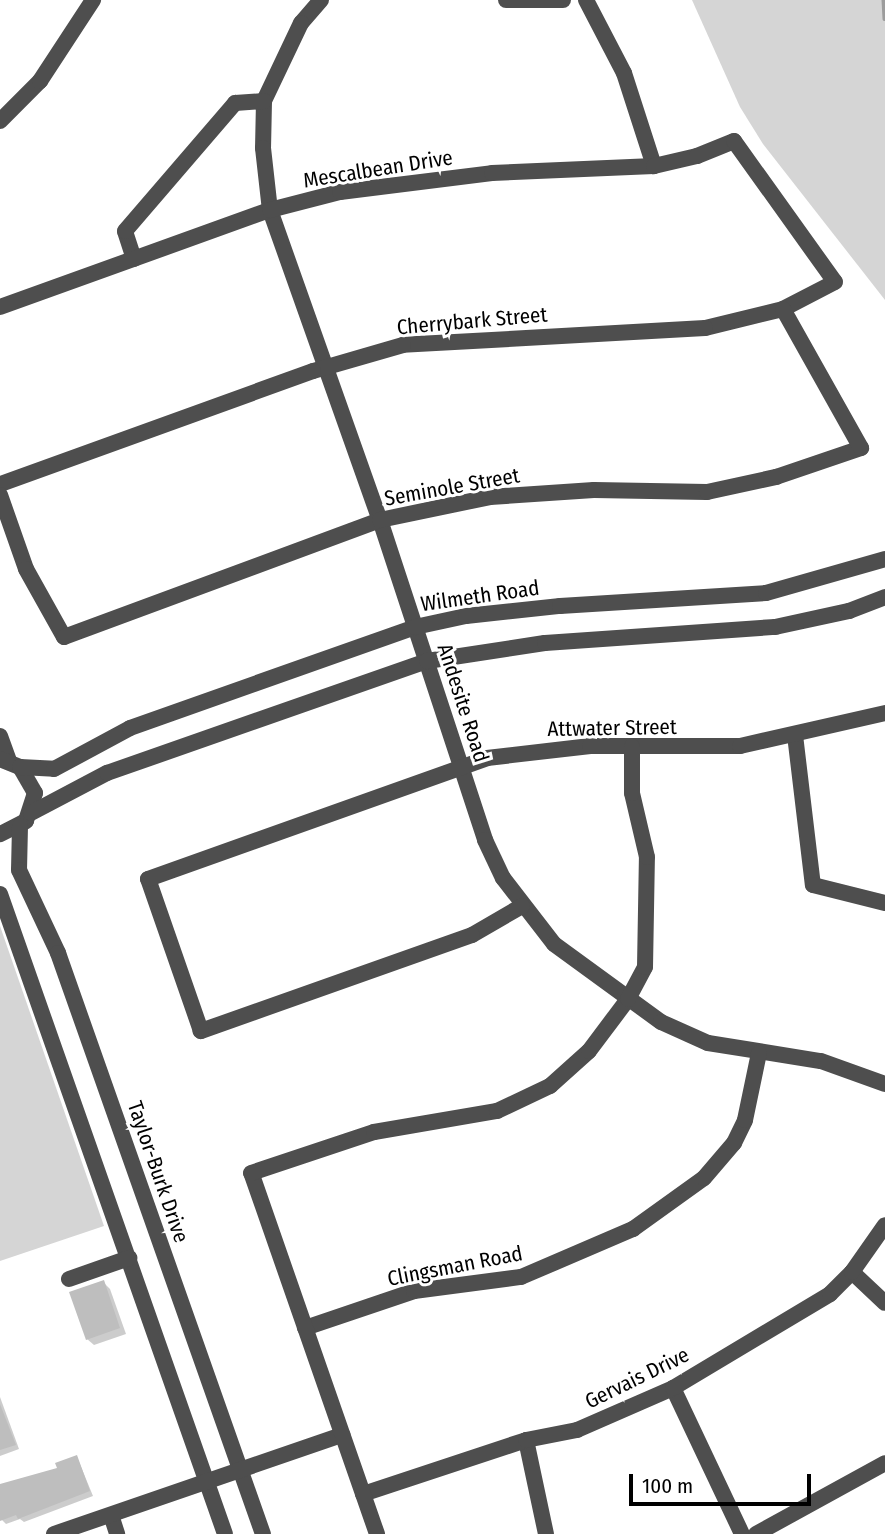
<!DOCTYPE html>
<html>
<head>
<meta charset="utf-8">
<style>
  body { margin:0 }
  #map { position:relative; width:885px; height:1534px; overflow:hidden; background:#fff; font-family:"Fira Sans Condensed",sans-serif }
  div>[style] { position:absolute }
  .green>* { inset:0; background:#d5d5d5 }
  .shadow>* { inset:0; background:#0003 }
  .stream>* { height:3.5px; margin:-1.75px; padding:0 1.75px; transform-origin:1.75px; border-radius:1.75px; background:#9c9c9c }
  .building>* { inset:0; background:#bebebe }
  .minor>* { height:16px; margin:-8px; padding:0 8px; transform-origin:8px; border-radius:8px; background:#4e4e4e }
  span { translate:-50% -50%; white-space:nowrap; text-align:center; line-height:1.15; -webkit-text-stroke:6px #fff; paint-order:stroke }
  .street-label { font-size:21px; color:#000 }
  .scale { position:absolute; left:629px; top:1474px; width:182px; height:32px; box-sizing:border-box; border:4px solid #000; border-top:0; padding-left:9px; font-size:21px; line-height:24px; white-space:nowrap; color:#000; -webkit-text-stroke:5px #fff; paint-order:stroke }
</style>
</head>
<body>
<div id="map">
  <div class="green">
    <i style="clip-path:polygon(692px 0,885px 0,885px 300px,763px 144px,740px 107px)"></i>
    <i style="clip-path:polygon(0 926px,104px 1226px,0 1261px)"></i>
  </div>
  <div class="shadow">
    <i style="clip-path:polygon(103px 1282px,110px 1289px,126px 1334px,94px 1345px,87px 1339px)"></i>
    <i style="clip-path:polygon(0 1397px,19px 1449px,0 1456px)"></i>
    <i style="clip-path:polygon(77px 1457px,93px 1496px,24px 1522px,20px 1519px,6px 1524px,2px 1520px,0 1486px,59px 1469px)"></i>
  </div>
  <div class="stream">
    <i style="left:884px;top:0;width:19px;rotate:87deg"></i>
  </div>
  <div class="building">
    <i style="clip-path:polygon(104px 1280px,120px 1328px,86px 1340px,69px 1292px)"></i>
    <i style="clip-path:polygon(0 1404px,16px 1445px,0 1450px)"></i>
    <i style="clip-path:polygon(77px 1455px,90px 1491px,18px 1519px,16px 1515px,0 1521px,0 1484px,57px 1468px,55px 1463px)"></i>
  </div>
  <div class="minor">
    <i style="left:321px;top:0;width:30px;rotate:131deg"></i>
    <i style="left:301px;top:23px;width:86px;rotate:115.4deg"></i>
    <i style="left:264px;top:101px;width:47px;rotate:91.2deg"></i>
    <i style="left:263px;top:148px;width:62px;rotate:83.6deg"></i>
    <i style="left:270px;top:210px;width:329px;rotate:70.5deg"></i>
    <i style="left:380px;top:520px;width:337px;rotate:71.8deg"></i>
    <i style="left:485px;top:840px;width:42px;rotate:64.7deg"></i>
    <i style="left:503px;top:878px;width:83px;rotate:52.3deg"></i>
    <i style="left:554px;top:944px;width:132px;rotate:36.1deg"></i>
    <i style="left:661px;top:1022px;width:51px;rotate:24.1deg"></i>
    <i style="left:708px;top:1043px;width:114px;rotate:9.1deg"></i>
    <i style="left:821px;top:1061px;width:68px;rotate:19.8deg"></i>
    <i style="left:506px;top:0;width:57px"></i>
    <i style="left:586px;top:0;width:82px;rotate:62.5deg"></i>
    <i style="left:624px;top:73px;width:98px;rotate:72.1deg"></i>
    <i style="left:0;top:121px;width:57px;rotate:-45deg"></i>
    <i style="left:40px;top:81px;width:97px;rotate:-56.8deg"></i>
    <i style="left:134px;top:259px;width:29px;rotate:-108deg"></i>
    <i style="left:125px;top:231px;width:169px;rotate:-49.3deg"></i>
    <i style="left:235px;top:103px;width:29px;rotate:-4deg"></i>
    <i style="left:0;top:307px;width:287px;rotate:-19.8deg"></i>
    <i style="left:270px;top:210px;width:72px;rotate:-14.4deg"></i>
    <i style="left:340px;top:192px;width:153px;rotate:-7.1deg"></i>
    <i style="left:492px;top:173px;width:162px;rotate:-2.5deg"></i>
    <i style="left:654px;top:166px;width:44px;rotate:-13.1deg"></i>
    <i style="left:697px;top:156px;width:40px;rotate:-22deg"></i>
    <i style="left:734px;top:141px;width:173px;rotate:54.4deg"></i>
    <i style="left:835px;top:282px;width:59px;rotate:152.6deg"></i>
    <i style="left:783px;top:309px;width:80px;rotate:166.3deg"></i>
    <i style="left:705px;top:328px;width:302px;rotate:176.8deg"></i>
    <i style="left:403px;top:345px;width:94px;rotate:163.9deg"></i>
    <i style="left:313px;top:371px;width:333px;rotate:160.1deg"></i>
    <i style="left:0;top:495px;width:78px;rotate:70.6deg"></i>
    <i style="left:26px;top:569px;width:78px;rotate:60.8deg"></i>
    <i style="left:64px;top:637px;width:337px;rotate:-20.3deg"></i>
    <i style="left:380px;top:520px;width:112px;rotate:-11.8deg"></i>
    <i style="left:490px;top:497px;width:104px;rotate:-3.9deg"></i>
    <i style="left:594px;top:490px;width:113px;rotate:1deg"></i>
    <i style="left:707px;top:492px;width:71px;rotate:-12.3deg"></i>
    <i style="left:776px;top:477px;width:90px;rotate:-18.8deg"></i>
    <i style="left:861px;top:448px;width:159px;rotate:-119.3deg"></i>
    <i style="left:795px;top:735px;width:151px;rotate:83.2deg"></i>
    <i style="left:813px;top:885px;width:74px;rotate:14deg"></i>
    <i style="left:0;top:736px;width:27px;rotate:70deg"></i>
    <i style="left:0;top:759px;width:22px;rotate:22deg"></i>
    <i style="left:20px;top:767px;width:30px;rotate:60deg"></i>
    <i style="left:35px;top:793px;width:29px;rotate:108deg"></i>
    <i style="left:26px;top:821px;width:29px;rotate:153deg"></i>
    <i style="left:20px;top:767px;width:34px;rotate:3deg"></i>
    <i style="left:54px;top:769px;width:86px;rotate:-28.3deg"></i>
    <i style="left:130px;top:728px;width:302px;rotate:-19.5deg"></i>
    <i style="left:415px;top:627px;width:52px;rotate:-12.2deg"></i>
    <i style="left:466px;top:616px;width:95px;rotate:-6.1deg"></i>
    <i style="left:560px;top:606px;width:206px;rotate:-3.6deg"></i>
    <i style="left:766px;top:593px;width:124px;rotate:-15.9deg"></i>
    <i style="left:31px;top:813px;width:86px;rotate:-27.8deg"></i>
    <i style="left:107px;top:773px;width:339px;rotate:-19.3deg"></i>
    <i style="left:427px;top:661px;width:119px;rotate:-8.7deg"></i>
    <i style="left:545px;top:643px;width:231px;rotate:-4deg"></i>
    <i style="left:775px;top:627px;width:76px;rotate:-12.2deg"></i>
    <i style="left:849px;top:611px;width:39px;rotate:-21deg"></i>
    <i style="left:20px;top:826px;width:44px;rotate:91.3deg"></i>
    <i style="left:19px;top:870px;width:92px;rotate:64.8deg"></i>
    <i style="left:58px;top:953px;width:616px;rotate:70.57deg"></i>
    <i style="left:0;top:894px;width:678px;rotate:70.63deg"></i>
    <i style="left:522px;top:906px;width:58px;rotate:149.9deg"></i>
    <i style="left:472px;top:935px;width:288px;rotate:160.5deg"></i>
    <i style="left:201px;top:1031px;width:161px;rotate:-109.2deg"></i>
    <i style="left:148px;top:879px;width:360px;rotate:-19.6deg"></i>
    <i style="left:487px;top:758px;width:104px;rotate:-6.6deg"></i>
    <i style="left:590px;top:746px;width:150px"></i>
    <i style="left:740px;top:746px;width:149px;rotate:-12.8deg"></i>
    <i style="left:852px;top:1272px;width:45px;rotate:43.2deg"></i>
    <i style="left:69px;top:1279px;width:64px;rotate:-19.3deg"></i>
    <i style="left:305px;top:1328px;width:115px;rotate:-18.7deg"></i>
    <i style="left:414px;top:1291px;width:108px;rotate:-7.5deg"></i>
    <i style="left:521px;top:1277px;width:122px;rotate:-23.2deg"></i>
    <i style="left:633px;top:1229px;width:87px;rotate:-35.7deg"></i>
    <i style="left:704px;top:1178px;width:46px;rotate:-49.4deg"></i>
    <i style="left:734px;top:1143px;width:25px;rotate:-64deg"></i>
    <i style="left:745px;top:1120px;width:68px;rotate:-78.2deg"></i>
    <i style="left:673px;top:1388px;width:161px;rotate:64.7deg"></i>
    <i style="left:526px;top:1440px;width:96px;rotate:78deg"></i>
    <i style="left:363px;top:1494px;width:172px;rotate:-18.3deg"></i>
    <i style="left:526px;top:1440px;width:52px;rotate:-11.1deg"></i>
    <i style="left:577px;top:1430px;width:105px;rotate:-23.6deg"></i>
    <i style="left:673px;top:1388px;width:183px;rotate:-30.9deg"></i>
    <i style="left:830px;top:1294px;width:31px;rotate:-45deg"></i>
    <i style="left:852px;top:1272px;width:57px;rotate:-54.9deg"></i>
    <i style="left:111px;top:1515px;width:20px;rotate:72deg"></i>
    <i style="left:54px;top:1534px;width:305px;rotate:-19deg"></i>
    <i style="left:377px;top:1534px;width:382px;rotate:-109.2deg"></i>
    <i style="left:251px;top:1173px;width:130px;rotate:-18.4deg"></i>
    <i style="left:374px;top:1132px;width:125px;rotate:-9.7deg"></i>
    <i style="left:497px;top:1111px;width:59px;rotate:-25.3deg"></i>
    <i style="left:550px;top:1086px;width:52px;rotate:-41.9deg"></i>
    <i style="left:589px;top:1051px;width:65px;rotate:-53.1deg"></i>
    <i style="left:628px;top:999px;width:36px;rotate:-62deg"></i>
    <i style="left:645px;top:967px;width:110px;rotate:-89deg"></i>
    <i style="left:647px;top:857px;width:66px;rotate:-103.2deg"></i>
    <i style="left:632px;top:793px;width:46px;rotate:-90deg"></i>
    <i style="left:756px;top:1534px;width:147px;rotate:-28.8deg"></i>
  </div>
  <div class="street-label">
    <span style="left:378px;top:169px;rotate:-9deg">Mescalbean Drive</span>
    <span style="left:472px;top:321px;rotate:-5deg">Cherrybark Street</span>
    <span style="left:452px;top:487px;rotate:-10deg">Seminole Street</span>
    <span style="left:480px;top:596px;rotate:-8deg">Wilmeth Road</span>
    <span style="left:463px;top:703px;rotate:72deg">Andesite Road</span>
    <span style="left:612px;top:728px;rotate:-1deg">Attwater Street</span>
    <span style="left:158px;top:1172px;rotate:71deg">Taylor-Burk Drive</span>
    <span style="left:455px;top:1266px;rotate:-11deg">Clingsman Road</span>
    <span style="left:637px;top:1378px;rotate:-26deg">Gervais Drive</span>
  </div>
  <div class="scale">100 m</div>
</div>
</body>
</html>
